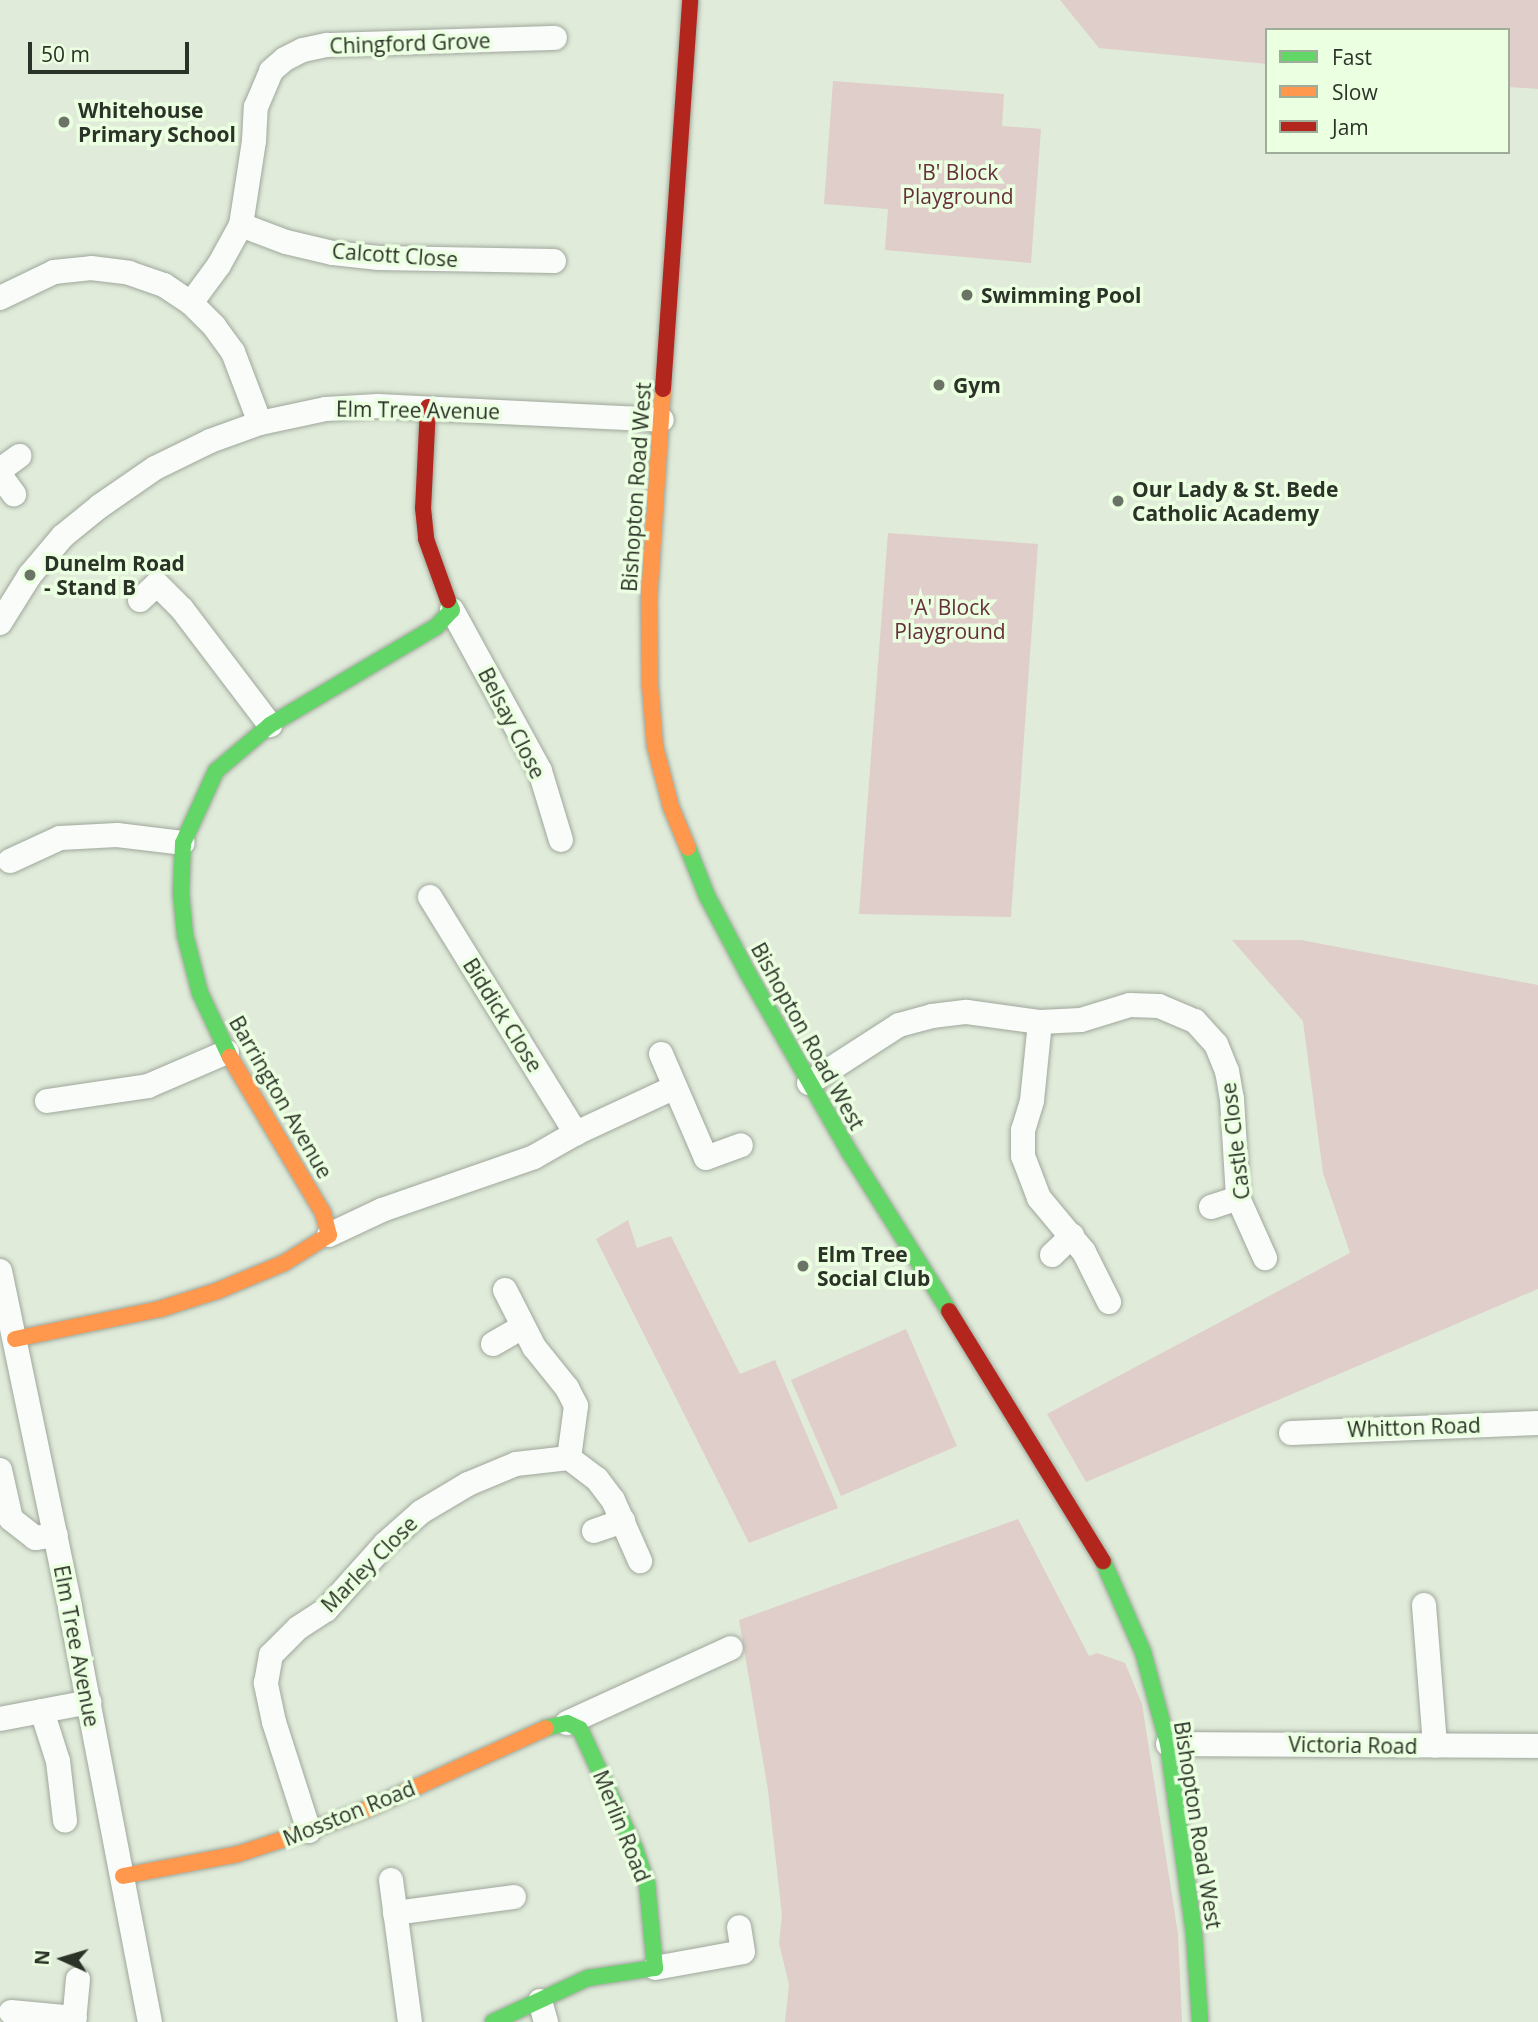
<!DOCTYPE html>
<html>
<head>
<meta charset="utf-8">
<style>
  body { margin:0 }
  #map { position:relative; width:1538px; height:2022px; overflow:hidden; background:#e0ebda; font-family:"Open Sans",sans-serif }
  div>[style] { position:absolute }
  .green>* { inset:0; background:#dfceca }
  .roads { filter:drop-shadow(0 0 2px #9fa79b) drop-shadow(0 0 2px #9fa79b) }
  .street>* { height:24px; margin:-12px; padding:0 12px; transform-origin:12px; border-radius:12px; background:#fafcf9 }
  .fast>* { height:16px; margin:-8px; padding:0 8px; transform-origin:8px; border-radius:8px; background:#63d668 }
  .slow>* { height:16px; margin:-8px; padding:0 8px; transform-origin:8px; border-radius:8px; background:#ff974d }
  .jam>* { height:16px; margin:-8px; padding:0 8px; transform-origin:8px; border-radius:8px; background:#b3261e }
  .dots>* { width:19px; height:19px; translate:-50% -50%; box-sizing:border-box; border:4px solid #ebffe1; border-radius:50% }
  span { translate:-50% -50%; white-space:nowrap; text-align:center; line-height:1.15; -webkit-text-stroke:7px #ebffe1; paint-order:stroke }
  .street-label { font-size:21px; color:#2b3227 }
  .poi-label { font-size:21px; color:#2b3227; font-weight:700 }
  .left { translate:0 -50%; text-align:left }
  .park-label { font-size:21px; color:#672f3c }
  .legend { position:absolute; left:1265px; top:28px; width:245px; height:126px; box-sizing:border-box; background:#ebffe1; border:2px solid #9ead97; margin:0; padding:9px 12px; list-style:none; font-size:21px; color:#2b3227 }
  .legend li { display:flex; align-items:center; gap:14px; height:35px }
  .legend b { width:35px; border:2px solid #9ead97 }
  .north { position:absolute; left:28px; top:1924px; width:70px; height:70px; -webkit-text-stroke:5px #ebffe1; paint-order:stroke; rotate:274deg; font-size:19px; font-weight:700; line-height:28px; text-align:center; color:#2b3227 }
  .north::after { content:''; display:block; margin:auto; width:24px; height:32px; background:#2b3227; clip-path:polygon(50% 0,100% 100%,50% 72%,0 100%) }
  .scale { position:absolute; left:28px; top:42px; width:161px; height:32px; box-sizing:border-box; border:4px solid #2b3227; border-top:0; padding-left:9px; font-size:21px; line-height:24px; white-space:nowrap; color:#2b3227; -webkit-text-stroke:5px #ebffe1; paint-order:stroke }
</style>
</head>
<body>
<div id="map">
  <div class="green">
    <i style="clip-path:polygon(1060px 0,1538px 0,1538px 89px,1508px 87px,1508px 30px,1267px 30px,1267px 64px,1099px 48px)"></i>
    <i style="clip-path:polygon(833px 81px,1004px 94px,1002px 126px,1041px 129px,1031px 263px,885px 250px,888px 209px,824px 204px)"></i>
    <i style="clip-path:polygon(888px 533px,1038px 544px,1011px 917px,859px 914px)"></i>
    <i style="clip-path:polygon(1232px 940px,1301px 940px,1538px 985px,1538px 1289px,1086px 1482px,1047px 1414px,1350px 1253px,1323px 1173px,1303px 1021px)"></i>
    <i style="clip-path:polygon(628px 1220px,637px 1248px,671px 1236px,740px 1374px,775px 1360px,838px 1508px,749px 1543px,596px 1239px)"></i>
    <i style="clip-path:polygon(906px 1329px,957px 1446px,841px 1496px,791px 1380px)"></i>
    <i style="clip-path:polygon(1018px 1519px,1089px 1656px,1097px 1653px,1125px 1663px,1142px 1704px,1178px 1934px,1182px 2022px,785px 2022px,789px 1985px,779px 1943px,782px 1915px,768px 1790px,739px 1620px)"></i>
  </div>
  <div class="roads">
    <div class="street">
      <i style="left:241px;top:225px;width:48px;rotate:20.7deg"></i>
      <i style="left:286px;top:242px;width:48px;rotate:13.2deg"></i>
      <i style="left:333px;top:253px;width:46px;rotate:6.2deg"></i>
      <i style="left:379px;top:258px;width:175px;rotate:1deg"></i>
      <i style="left:0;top:298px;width:60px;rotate:-25.7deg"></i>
      <i style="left:54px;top:272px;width:37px;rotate:-6deg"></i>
      <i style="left:91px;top:268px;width:38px;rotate:7deg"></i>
      <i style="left:129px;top:273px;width:37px;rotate:19deg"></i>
      <i style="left:164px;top:285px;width:32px;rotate:34deg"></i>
      <i style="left:191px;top:303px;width:33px;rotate:45deg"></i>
      <i style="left:214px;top:326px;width:32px;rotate:54deg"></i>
      <i style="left:233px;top:352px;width:76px;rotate:69.2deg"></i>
      <i style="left:191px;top:303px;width:47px;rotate:-53.6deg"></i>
      <i style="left:219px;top:265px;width:46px;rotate:-61.2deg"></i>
      <i style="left:241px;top:225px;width:85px;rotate:-81.2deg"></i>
      <i style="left:254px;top:141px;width:34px;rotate:-87deg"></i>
      <i style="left:256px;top:107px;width:39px;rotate:-67deg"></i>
      <i style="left:271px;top:71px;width:18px;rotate:-41deg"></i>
      <i style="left:285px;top:59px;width:20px;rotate:-27deg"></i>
      <i style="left:303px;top:50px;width:25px;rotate:-12deg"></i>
      <i style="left:327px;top:45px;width:228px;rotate:-1.8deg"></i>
      <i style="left:0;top:470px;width:24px;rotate:-36deg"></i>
      <i style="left:0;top:475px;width:24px;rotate:54deg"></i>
      <i style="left:140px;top:600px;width:23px;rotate:-43deg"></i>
      <i style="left:157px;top:584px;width:35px;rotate:45deg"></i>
      <i style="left:182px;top:609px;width:146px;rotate:52.8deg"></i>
      <i style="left:452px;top:610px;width:183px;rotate:61.3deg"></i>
      <i style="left:540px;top:771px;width:72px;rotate:73.1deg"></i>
      <i style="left:0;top:623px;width:57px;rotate:-58deg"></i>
      <i style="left:30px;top:575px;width:51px;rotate:-49.8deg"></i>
      <i style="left:63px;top:536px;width:48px;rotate:-39deg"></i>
      <i style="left:100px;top:506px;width:67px;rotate:-34.6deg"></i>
      <i style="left:155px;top:468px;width:61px;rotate:-26.1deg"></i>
      <i style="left:210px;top:441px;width:53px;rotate:-19.8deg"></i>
      <i style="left:260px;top:423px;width:67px;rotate:-12deg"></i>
      <i style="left:326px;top:409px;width:52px;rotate:-3.3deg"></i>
      <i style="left:378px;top:406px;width:284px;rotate:2.8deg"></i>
      <i style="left:10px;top:861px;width:55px;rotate:-24.7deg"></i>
      <i style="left:60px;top:838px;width:57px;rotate:-3deg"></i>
      <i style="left:117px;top:835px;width:66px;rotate:6.9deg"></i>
      <i style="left:430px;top:897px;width:278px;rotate:58.3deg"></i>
      <i style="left:1040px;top:1022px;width:79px;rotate:95.8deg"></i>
      <i style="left:1032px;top:1101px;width:30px;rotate:107deg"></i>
      <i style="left:1023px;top:1130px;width:26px;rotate:90deg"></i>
      <i style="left:1023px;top:1156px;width:45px;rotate:69.1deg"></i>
      <i style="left:1039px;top:1198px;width:70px;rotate:50.2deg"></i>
      <i style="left:1084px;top:1252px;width:56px;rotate:63.4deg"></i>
      <i style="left:661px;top:1054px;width:113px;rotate:66.6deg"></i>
      <i style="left:706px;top:1158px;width:37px;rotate:-20deg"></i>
      <i style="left:809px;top:1083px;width:107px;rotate:-32.8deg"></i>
      <i style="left:899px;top:1025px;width:34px;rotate:-15deg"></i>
      <i style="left:932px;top:1016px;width:35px;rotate:-7deg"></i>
      <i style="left:967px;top:1012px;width:74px;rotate:7.8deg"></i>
      <i style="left:1040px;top:1022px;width:41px;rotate:-2.8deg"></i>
      <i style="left:1081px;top:1020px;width:51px;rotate:-17deg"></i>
      <i style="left:1130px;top:1005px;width:29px;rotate:2deg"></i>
      <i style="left:1159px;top:1006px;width:39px;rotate:23deg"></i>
      <i style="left:1195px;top:1021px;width:31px;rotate:48deg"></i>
      <i style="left:1216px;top:1044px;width:29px;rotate:68deg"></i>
      <i style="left:1227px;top:1071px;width:28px;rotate:80deg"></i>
      <i style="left:1232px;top:1099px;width:99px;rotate:86.5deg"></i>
      <i style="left:1238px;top:1198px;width:66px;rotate:65.8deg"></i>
      <i style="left:47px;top:1101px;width:102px;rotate:-8.4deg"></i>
      <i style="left:148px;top:1086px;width:86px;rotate:-23.3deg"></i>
      <i style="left:1211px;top:1207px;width:28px;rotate:-18deg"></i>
      <i style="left:329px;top:1235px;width:59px;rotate:-25.3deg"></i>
      <i style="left:382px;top:1210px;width:161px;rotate:-19.2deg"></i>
      <i style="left:534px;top:1157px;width:48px;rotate:-29.7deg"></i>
      <i style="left:576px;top:1133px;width:109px;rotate:-24.9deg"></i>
      <i style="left:1052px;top:1255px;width:28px;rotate:-44deg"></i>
      <i style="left:0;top:1271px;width:343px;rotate:78.2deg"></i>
      <i style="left:70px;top:1607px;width:423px;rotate:79.1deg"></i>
      <i style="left:505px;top:1290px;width:64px;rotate:63deg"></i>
      <i style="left:534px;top:1347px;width:53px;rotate:51.2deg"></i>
      <i style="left:567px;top:1388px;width:20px;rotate:63deg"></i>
      <i style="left:576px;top:1406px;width:52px;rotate:97.7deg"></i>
      <i style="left:569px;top:1458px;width:35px;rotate:37deg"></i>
      <i style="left:597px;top:1479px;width:26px;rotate:53deg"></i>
      <i style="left:613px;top:1500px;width:67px;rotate:66.1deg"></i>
      <i style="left:493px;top:1344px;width:34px;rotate:-30deg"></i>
      <i style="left:1291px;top:1433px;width:247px;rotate:-2.3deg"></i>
      <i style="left:0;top:1470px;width:50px;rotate:77.3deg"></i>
      <i style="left:11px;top:1519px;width:31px;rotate:38deg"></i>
      <i style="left:35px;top:1538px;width:21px;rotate:-8deg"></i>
      <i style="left:594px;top:1531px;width:31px;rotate:-19deg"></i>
      <i style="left:1424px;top:1605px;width:141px;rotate:85.5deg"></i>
      <i style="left:42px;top:1711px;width:52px;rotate:72.3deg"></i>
      <i style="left:58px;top:1761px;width:60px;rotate:83.3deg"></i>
      <i style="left:0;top:1719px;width:91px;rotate:-10.8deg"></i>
      <i style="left:567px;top:1723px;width:180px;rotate:-24.6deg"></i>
      <i style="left:1168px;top:1744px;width:370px;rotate:0.3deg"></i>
      <i style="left:309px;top:1831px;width:114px;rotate:-107.8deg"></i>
      <i style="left:274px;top:1722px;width:40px;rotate:-102deg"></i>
      <i style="left:266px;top:1683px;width:28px;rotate:-80deg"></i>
      <i style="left:271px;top:1655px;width:38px;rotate:-45deg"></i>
      <i style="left:298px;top:1628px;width:33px;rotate:-33deg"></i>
      <i style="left:326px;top:1610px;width:89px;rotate:-48.2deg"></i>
      <i style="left:385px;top:1544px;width:48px;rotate:-41.6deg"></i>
      <i style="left:421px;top:1512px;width:55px;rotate:-30.8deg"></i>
      <i style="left:468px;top:1484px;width:52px;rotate:-22.6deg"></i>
      <i style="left:516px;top:1464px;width:53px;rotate:-6.5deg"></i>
      <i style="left:391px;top:1880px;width:143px;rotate:82.4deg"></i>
      <i style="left:395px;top:1913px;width:120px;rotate:-7.7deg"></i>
      <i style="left:655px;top:1968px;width:89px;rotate:-10.3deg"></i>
      <i style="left:743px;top:1952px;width:25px;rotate:-99deg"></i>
      <i style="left:540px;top:2001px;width:22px;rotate:74deg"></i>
      <i style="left:11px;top:2012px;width:64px;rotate:5.4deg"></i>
      <i style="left:74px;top:2022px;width:43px;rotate:-84.7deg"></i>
    </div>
    <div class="fast">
      <i style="left:688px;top:848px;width:52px;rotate:68.4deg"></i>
      <i style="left:707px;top:896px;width:86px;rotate:62.2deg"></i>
      <i style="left:747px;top:972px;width:208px;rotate:60.4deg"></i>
      <i style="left:850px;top:1153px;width:186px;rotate:57.9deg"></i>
      <i style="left:230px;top:1057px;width:71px;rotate:-115.1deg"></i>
      <i style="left:200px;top:993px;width:60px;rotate:-104.5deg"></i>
      <i style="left:185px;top:935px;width:42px;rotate:-95.4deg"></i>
      <i style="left:181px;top:893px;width:50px;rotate:-87.7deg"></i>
      <i style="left:183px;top:843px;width:79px;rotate:-65.4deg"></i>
      <i style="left:216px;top:771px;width:71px;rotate:-40.4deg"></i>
      <i style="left:270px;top:725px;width:193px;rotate:-30.6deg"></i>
      <i style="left:436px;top:627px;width:23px;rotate:-47deg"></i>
      <i style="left:452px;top:610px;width:11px;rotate:-112deg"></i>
      <i style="left:1103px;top:1561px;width:99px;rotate:66.3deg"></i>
      <i style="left:1143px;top:1652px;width:95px;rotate:74.8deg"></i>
      <i style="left:1168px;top:1744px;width:191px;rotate:82.2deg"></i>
      <i style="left:1194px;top:1933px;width:89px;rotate:86.1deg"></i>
      <i style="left:493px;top:2022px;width:105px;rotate:-24.9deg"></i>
      <i style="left:588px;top:1978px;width:68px;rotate:-8.5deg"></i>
      <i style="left:655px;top:1968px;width:84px;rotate:-95.4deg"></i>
      <i style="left:647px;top:1884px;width:37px;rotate:-109deg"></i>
      <i style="left:635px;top:1849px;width:132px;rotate:-114.6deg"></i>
      <i style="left:580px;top:1729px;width:14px;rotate:-155deg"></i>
      <i style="left:567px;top:1723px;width:22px;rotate:167deg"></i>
    </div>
    <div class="slow">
      <i style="left:663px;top:389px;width:212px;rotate:93.8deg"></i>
      <i style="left:649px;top:601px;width:84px;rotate:89.3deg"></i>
      <i style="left:650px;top:685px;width:61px;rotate:85.3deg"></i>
      <i style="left:655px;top:746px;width:63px;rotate:75.3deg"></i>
      <i style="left:671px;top:807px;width:44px;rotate:67.5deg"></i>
      <i style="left:15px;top:1339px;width:148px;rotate:-11.7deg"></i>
      <i style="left:160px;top:1309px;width:60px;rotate:-17.5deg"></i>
      <i style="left:217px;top:1291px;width:73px;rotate:-22.7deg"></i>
      <i style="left:284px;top:1263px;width:53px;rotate:-31.9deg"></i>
      <i style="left:329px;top:1235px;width:23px;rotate:-105deg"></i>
      <i style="left:323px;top:1213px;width:182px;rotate:-120.8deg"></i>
      <i style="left:123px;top:1876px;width:117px;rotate:-10.8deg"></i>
      <i style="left:238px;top:1854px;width:75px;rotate:-17.9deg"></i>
      <i style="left:309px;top:1831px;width:65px;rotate:-20.7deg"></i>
      <i style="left:370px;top:1808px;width:193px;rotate:-24.4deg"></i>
    </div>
    <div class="jam">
      <i style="left:663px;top:389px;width:390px;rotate:-86deg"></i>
      <i style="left:428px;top:407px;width:101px;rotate:92.8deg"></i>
      <i style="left:423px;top:508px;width:31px;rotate:84deg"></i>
      <i style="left:426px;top:539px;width:65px;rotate:70.2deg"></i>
      <i style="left:949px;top:1311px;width:294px;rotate:58.4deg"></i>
    </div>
  </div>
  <div class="dots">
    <i style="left:64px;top:122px;background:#6a7366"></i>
    <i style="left:967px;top:295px;background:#6a7366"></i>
    <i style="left:939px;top:385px;background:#6a7366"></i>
    <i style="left:1118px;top:501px;background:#6a7366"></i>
    <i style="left:30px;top:575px;background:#6a7366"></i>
    <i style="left:803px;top:1266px;background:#6a7366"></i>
  </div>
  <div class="street-label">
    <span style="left:410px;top:43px;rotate:-2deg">Chingford Grove</span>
    <span style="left:395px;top:255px;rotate:4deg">Calcott Close</span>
    <span style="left:418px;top:410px;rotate:1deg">Elm Tree Avenue</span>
    <span style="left:636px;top:487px;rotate:-86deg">Bishopton Road West</span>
    <span style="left:512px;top:723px;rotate:63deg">Belsay Close</span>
    <span style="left:503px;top:1015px;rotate:58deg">Biddick Close</span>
    <span style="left:808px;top:1036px;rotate:61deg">Bishopton Road West</span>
    <span style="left:281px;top:1097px;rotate:60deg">Barrington Avenue</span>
    <span style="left:1235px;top:1141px;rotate:-97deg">Castle Close</span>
    <span style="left:1414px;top:1427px;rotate:-2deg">Whitton Road</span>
    <span style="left:369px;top:1564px;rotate:-45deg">Marley Close</span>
    <span style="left:77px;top:1646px;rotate:79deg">Elm Tree Avenue</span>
    <span style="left:1353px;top:1745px;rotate:1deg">Victoria Road</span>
    <span style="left:349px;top:1813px;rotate:-22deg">Mosston Road</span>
    <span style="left:1198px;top:1825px;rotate:81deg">Bishopton Road West</span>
    <span style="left:622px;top:1826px;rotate:68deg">Merlin Road</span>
  </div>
  <div class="poi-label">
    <span class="left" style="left:78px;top:122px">Whitehouse<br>Primary School</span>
    <span class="left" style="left:981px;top:295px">Swimming Pool</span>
    <span class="left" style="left:953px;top:385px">Gym</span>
    <span class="left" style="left:1132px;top:501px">Our Lady &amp; St. Bede<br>Catholic Academy</span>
    <span class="left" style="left:44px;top:575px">Dunelm Road<br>- Stand B</span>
    <span class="left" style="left:817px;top:1266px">Elm Tree<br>Social Club</span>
  </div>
  <div class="park-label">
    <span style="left:958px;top:184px">'B' Block<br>Playground</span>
    <span style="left:950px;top:619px">'A' Block<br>Playground</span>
  </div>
  <ul class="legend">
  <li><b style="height:9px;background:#63d668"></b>Fast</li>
  <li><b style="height:9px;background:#ff974d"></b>Slow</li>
  <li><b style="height:9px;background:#b3261e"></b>Jam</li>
  </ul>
  <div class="north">N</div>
  <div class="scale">50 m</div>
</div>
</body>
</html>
